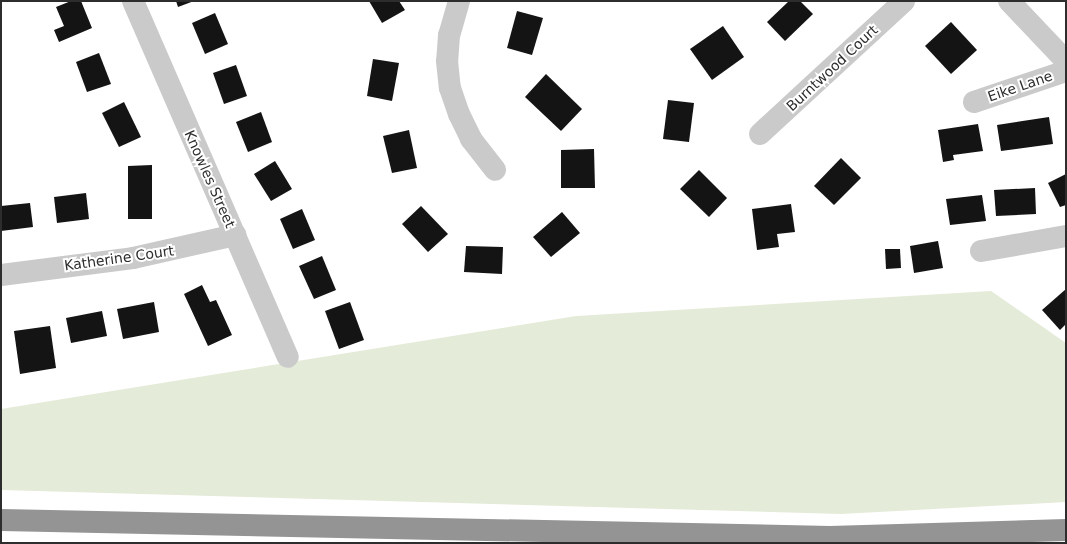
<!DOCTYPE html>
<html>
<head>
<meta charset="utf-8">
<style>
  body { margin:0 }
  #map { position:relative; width:1067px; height:544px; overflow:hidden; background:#fff; font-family:"DejaVu Sans",sans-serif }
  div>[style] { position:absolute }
  .green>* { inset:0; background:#e5ebd9 }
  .building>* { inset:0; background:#141414 }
  .minor>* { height:22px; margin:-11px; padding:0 11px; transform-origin:11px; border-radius:11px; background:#cacaca }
  .motorway>* { height:22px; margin:-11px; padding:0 11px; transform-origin:11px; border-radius:11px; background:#949494 }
  span { translate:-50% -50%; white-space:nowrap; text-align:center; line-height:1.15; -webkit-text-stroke:4px #fff; paint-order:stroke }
  .street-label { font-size:14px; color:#2d2d2d }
  .frame { position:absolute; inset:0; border:2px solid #2d2d2d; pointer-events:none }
</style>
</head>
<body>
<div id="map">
  <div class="green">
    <i style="clip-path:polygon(991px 291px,1066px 343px,1066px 502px,841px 514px,1px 490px,1px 409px,576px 316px)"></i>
  </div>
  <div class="building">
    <i style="clip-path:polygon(71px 1px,81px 1px,92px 28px,59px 42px,54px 30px,64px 26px,56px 7px)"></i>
    <i style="clip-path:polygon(176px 1px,194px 1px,178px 7px)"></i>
    <i style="clip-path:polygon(369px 1px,399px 1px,405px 10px,382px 23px)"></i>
    <i style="clip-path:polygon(789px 1px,800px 1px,813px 14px,785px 41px,767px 22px)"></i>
    <i style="clip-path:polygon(517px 11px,543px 18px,532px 55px,507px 48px)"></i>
    <i style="clip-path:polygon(215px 13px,228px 44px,205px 54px,192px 23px)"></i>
    <i style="clip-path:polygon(951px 22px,977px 50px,951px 74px,925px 46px)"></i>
    <i style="clip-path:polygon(723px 26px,744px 57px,712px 80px,690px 49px)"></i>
    <i style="clip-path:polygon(99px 53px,111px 84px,87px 92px,76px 62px)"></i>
    <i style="clip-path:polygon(373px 59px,399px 63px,392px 101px,367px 96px)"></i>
    <i style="clip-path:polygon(236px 65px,247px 96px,224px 104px,213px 73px)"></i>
    <i style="clip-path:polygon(546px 74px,582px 109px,561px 131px,525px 97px)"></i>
    <i style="clip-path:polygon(668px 100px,694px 103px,689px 142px,663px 139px)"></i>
    <i style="clip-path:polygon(124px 102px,141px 137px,119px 147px,102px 113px)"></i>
    <i style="clip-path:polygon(261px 112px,272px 142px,248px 152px,236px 122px)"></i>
    <i style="clip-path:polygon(1049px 117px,1053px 144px,1001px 151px,997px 125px)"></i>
    <i style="clip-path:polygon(978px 124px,983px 151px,953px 155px,954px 160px,943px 162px,938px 130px)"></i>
    <i style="clip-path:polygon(409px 130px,417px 168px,392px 173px,383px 136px)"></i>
    <i style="clip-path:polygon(594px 149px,595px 188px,561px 188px,561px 150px)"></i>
    <i style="clip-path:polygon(841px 158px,861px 178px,834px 205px,814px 186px)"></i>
    <i style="clip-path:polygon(275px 161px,292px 189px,271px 201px,254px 174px)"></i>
    <i style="clip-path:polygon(152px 165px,152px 219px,128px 219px,128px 166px)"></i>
    <i style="clip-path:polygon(699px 170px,727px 198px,709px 217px,680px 189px)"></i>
    <i style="clip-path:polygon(1066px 174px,1066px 205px,1060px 207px,1048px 183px)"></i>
    <i style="clip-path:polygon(1035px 188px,1036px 214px,996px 216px,994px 190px)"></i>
    <i style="clip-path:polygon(86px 193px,89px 219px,57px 223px,54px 197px)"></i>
    <i style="clip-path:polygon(982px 195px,986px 221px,950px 225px,946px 199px)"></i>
    <i style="clip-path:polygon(30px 203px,33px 227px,1px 231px,1px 206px)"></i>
    <i style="clip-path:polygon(791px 204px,795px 232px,777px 234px,779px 247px,757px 250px,752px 209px)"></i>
    <i style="clip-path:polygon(421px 206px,448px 234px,428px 252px,402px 224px)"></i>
    <i style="clip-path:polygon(302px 209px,315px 240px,293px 249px,280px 219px)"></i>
    <i style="clip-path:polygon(562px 212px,580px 233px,551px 257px,533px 237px)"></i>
    <i style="clip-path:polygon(938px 241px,943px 268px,914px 273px,910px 246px)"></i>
    <i style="clip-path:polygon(466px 246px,503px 247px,502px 274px,464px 272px)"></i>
    <i style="clip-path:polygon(885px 249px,900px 249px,901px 268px,886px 269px)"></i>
    <i style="clip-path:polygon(322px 256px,336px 290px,314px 299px,299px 266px)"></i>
    <i style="clip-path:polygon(202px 285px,210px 302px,216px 300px,232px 335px,208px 346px,184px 294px)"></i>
    <i style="clip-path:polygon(1066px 289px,1066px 324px,1060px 330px,1042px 310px)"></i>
    <i style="clip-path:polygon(154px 302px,159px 332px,123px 339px,117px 309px)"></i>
    <i style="clip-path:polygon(350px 302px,364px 340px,339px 349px,325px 311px)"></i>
    <i style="clip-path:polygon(102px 311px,107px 336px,71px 343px,66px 318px)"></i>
    <i style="clip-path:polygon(50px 326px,56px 368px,20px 374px,14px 331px)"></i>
  </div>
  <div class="minor">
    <i style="left:133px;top:1px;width:388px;rotate:66.5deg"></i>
    <i style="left:459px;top:1px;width:35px;rotate:106deg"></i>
    <i style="left:449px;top:35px;width:26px;rotate:94deg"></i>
    <i style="left:447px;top:61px;width:27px;rotate:84deg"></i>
    <i style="left:450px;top:88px;width:28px;rotate:71deg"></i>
    <i style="left:459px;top:114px;width:28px;rotate:64deg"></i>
    <i style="left:471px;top:139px;width:39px;rotate:52deg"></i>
    <i style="left:1009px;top:1px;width:83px;rotate:46.5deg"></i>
    <i style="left:974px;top:102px;width:97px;rotate:-18.6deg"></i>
    <i style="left:760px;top:134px;width:196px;rotate:-42.7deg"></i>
    <i style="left:981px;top:251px;width:86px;rotate:-10deg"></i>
    <i style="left:1px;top:275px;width:133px;rotate:-7.3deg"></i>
    <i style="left:133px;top:258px;width:105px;rotate:-12.7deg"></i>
  </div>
  <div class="motorway">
    <i style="left:1px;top:520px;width:829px;rotate:1.17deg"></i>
    <i style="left:830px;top:537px;width:236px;rotate:-1.7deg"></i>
  </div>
  <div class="street-label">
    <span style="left:832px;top:68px;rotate:-43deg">Burntwood Court</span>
    <span style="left:1020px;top:86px;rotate:-19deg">Eike Lane</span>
    <span style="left:210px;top:179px;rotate:66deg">Knowles Street</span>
    <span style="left:119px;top:258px;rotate:-8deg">Katherine Court</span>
  </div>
  <div class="frame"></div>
</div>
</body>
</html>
